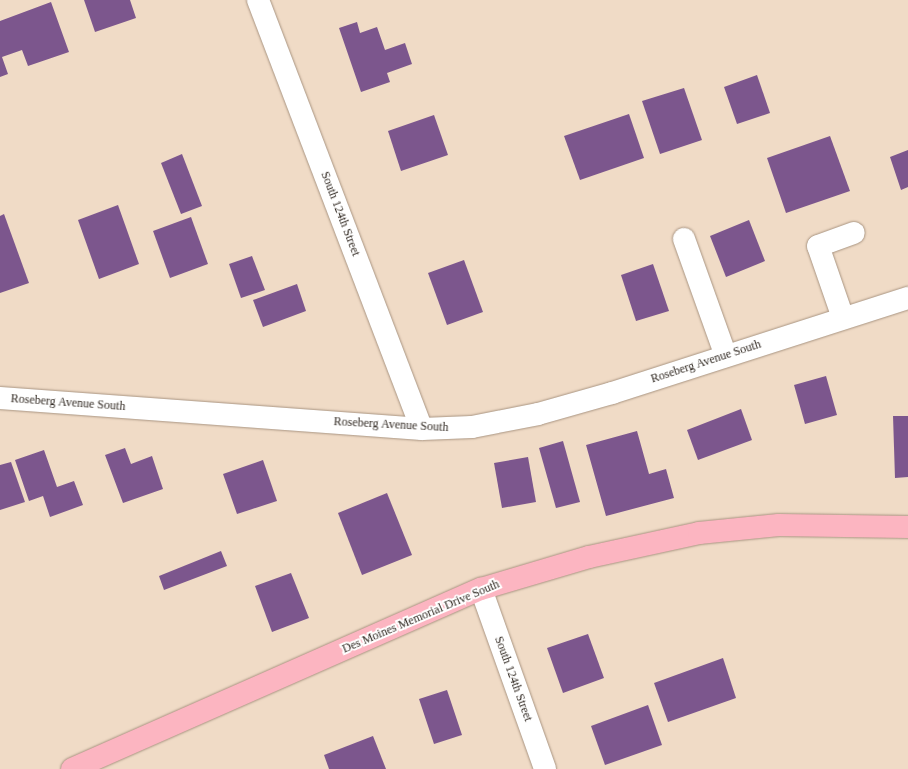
<!DOCTYPE html>
<html>
<head>
<meta charset="utf-8">
<style>
  body { margin:0 }
  #map { position:relative; width:908px; height:769px; overflow:hidden; background:#f0dbc6; font-family:Georgia,serif }
  div>[style] { position:absolute }
  .building>* { inset:0; background:#7c568d }
  .roads { filter:drop-shadow(0 0 1px #a99582) drop-shadow(0 0 1px #a99582) }
  .minor>* { height:22px; margin:-11px; padding:0 11px; transform-origin:11px; border-radius:11px; background:#fff }
  .major>* { height:22px; margin:-11px; padding:0 11px; transform-origin:11px; border-radius:11px; background:#fcb5c1 }
  span { translate:-50% -50%; white-space:nowrap; text-align:center; line-height:1.15; -webkit-text-stroke:4px #fff; paint-order:stroke }
  .street-label { font-size:12px; color:#312922 }
</style>
</head>
<body>
<div id="map">
  <div class="building">
    <i style="clip-path:polygon(84px 0,130px 0,136px 18px,95px 32px)"></i>
    <i style="clip-path:polygon(51px 2px,69px 52px,28px 66px,22px 50px,2px 57px,8px 74px,0 77px,0 21px)"></i>
    <i style="clip-path:polygon(357px 22px,360px 33px,377px 27px,385px 50px,405px 43px,412px 64px,387px 73px,390px 82px,361px 92px,339px 28px)"></i>
    <i style="clip-path:polygon(757px 75px,770px 113px,737px 124px,724px 87px)"></i>
    <i style="clip-path:polygon(684px 88px,702px 140px,660px 154px,642px 101px)"></i>
    <i style="clip-path:polygon(629px 114px,644px 158px,580px 180px,564px 136px)"></i>
    <i style="clip-path:polygon(434px 115px,448px 155px,401px 171px,388px 131px)"></i>
    <i style="clip-path:polygon(830px 136px,850px 191px,786px 213px,767px 158px)"></i>
    <i style="clip-path:polygon(908px 150px,908px 187px,901px 190px,890px 157px)"></i>
    <i style="clip-path:polygon(182px 154px,202px 206px,181px 214px,161px 163px)"></i>
    <i style="clip-path:polygon(118px 205px,139px 264px,99px 279px,78px 220px)"></i>
    <i style="clip-path:polygon(4px 214px,29px 283px,0 293px,0 216px)"></i>
    <i style="clip-path:polygon(191px 217px,208px 264px,170px 278px,153px 231px)"></i>
    <i style="clip-path:polygon(749px 220px,765px 261px,726px 277px,710px 236px)"></i>
    <i style="clip-path:polygon(252px 256px,265px 290px,241px 298px,229px 264px)"></i>
    <i style="clip-path:polygon(464px 260px,483px 312px,447px 325px,428px 273px)"></i>
    <i style="clip-path:polygon(653px 264px,669px 311px,636px 321px,621px 275px)"></i>
    <i style="clip-path:polygon(297px 284px,306px 311px,263px 327px,253px 300px)"></i>
    <i style="clip-path:polygon(826px 376px,837px 415px,805px 424px,794px 385px)"></i>
    <i style="clip-path:polygon(741px 409px,752px 440px,698px 460px,687px 430px)"></i>
    <i style="clip-path:polygon(893px 416px,908px 416px,908px 477px,895px 478px)"></i>
    <i style="clip-path:polygon(637px 431px,649px 474px,666px 469px,674px 498px,606px 516px,586px 445px)"></i>
    <i style="clip-path:polygon(563px 441px,580px 502px,556px 508px,539px 448px)"></i>
    <i style="clip-path:polygon(125px 448px,131px 464px,152px 456px,163px 489px,123px 503px,105px 455px)"></i>
    <i style="clip-path:polygon(44px 450px,57px 487px,74px 481px,83px 505px,50px 517px,43px 496px,29px 501px,15px 460px)"></i>
    <i style="clip-path:polygon(528px 457px,536px 502px,502px 508px,494px 463px)"></i>
    <i style="clip-path:polygon(263px 460px,277px 501px,237px 514px,223px 474px)"></i>
    <i style="clip-path:polygon(11px 462px,25px 502px,0 510px,0 465px)"></i>
    <i style="clip-path:polygon(387px 493px,412px 555px,362px 575px,338px 513px)"></i>
    <i style="clip-path:polygon(221px 551px,227px 566px,164px 590px,159px 576px)"></i>
    <i style="clip-path:polygon(291px 573px,309px 618px,272px 632px,255px 586px)"></i>
    <i style="clip-path:polygon(588px 634px,604px 678px,563px 693px,547px 648px)"></i>
    <i style="clip-path:polygon(723px 658px,736px 698px,668px 722px,654px 683px)"></i>
    <i style="clip-path:polygon(447px 690px,462px 735px,434px 744px,419px 699px)"></i>
    <i style="clip-path:polygon(648px 705px,662px 745px,605px 765px,591px 726px)"></i>
    <i style="clip-path:polygon(373px 736px,386px 769px,329px 769px,324px 755px)"></i>
  </div>
  <div class="roads">
    <div class="minor">
      <i style="left:258px;top:0;width:459px;rotate:69.1deg"></i>
      <i style="left:684px;top:239px;width:124px;rotate:70.3deg"></i>
      <i style="left:843px;top:318px;width:76px;rotate:-109.1deg"></i>
      <i style="left:818px;top:246px;width:38px;rotate:-20deg"></i>
      <i style="left:0;top:398px;width:423px;rotate:4.2deg"></i>
      <i style="left:422px;top:429px;width:50px;rotate:-2.3deg"></i>
      <i style="left:472px;top:427px;width:67px;rotate:-11.1deg"></i>
      <i style="left:538px;top:414px;width:77px;rotate:-15.8deg"></i>
      <i style="left:612px;top:393px;width:311px;rotate:-17.8deg"></i>
      <i style="left:481px;top:589px;width:191px;rotate:70.4deg"></i>
    </div>
    <div class="major">
      <i style="left:72px;top:769px;width:447px;rotate:-23.8deg"></i>
      <i style="left:481px;top:589px;width:113px;rotate:-16.5deg"></i>
      <i style="left:589px;top:557px;width:113px;rotate:-12.3deg"></i>
      <i style="left:699px;top:533px;width:80px;rotate:-5.7deg"></i>
      <i style="left:779px;top:525px;width:129px;rotate:0.9deg"></i>
    </div>
  </div>
  <div class="street-label">
    <span style="left:340px;top:214px;rotate:69deg">South 124th Street</span>
    <span style="left:706px;top:362px;rotate:-18deg">Roseberg Avenue South</span>
    <span style="left:68px;top:403px;rotate:4deg">Roseberg Avenue South</span>
    <span style="left:391px;top:425px;rotate:3deg">Roseberg Avenue South</span>
    <span style="left:421px;top:617px;rotate:-23deg">Des Moines Memorial Drive South</span>
    <span style="left:513px;top:679px;rotate:70deg">South 124th Street</span>
  </div>
</div>
</body>
</html>
